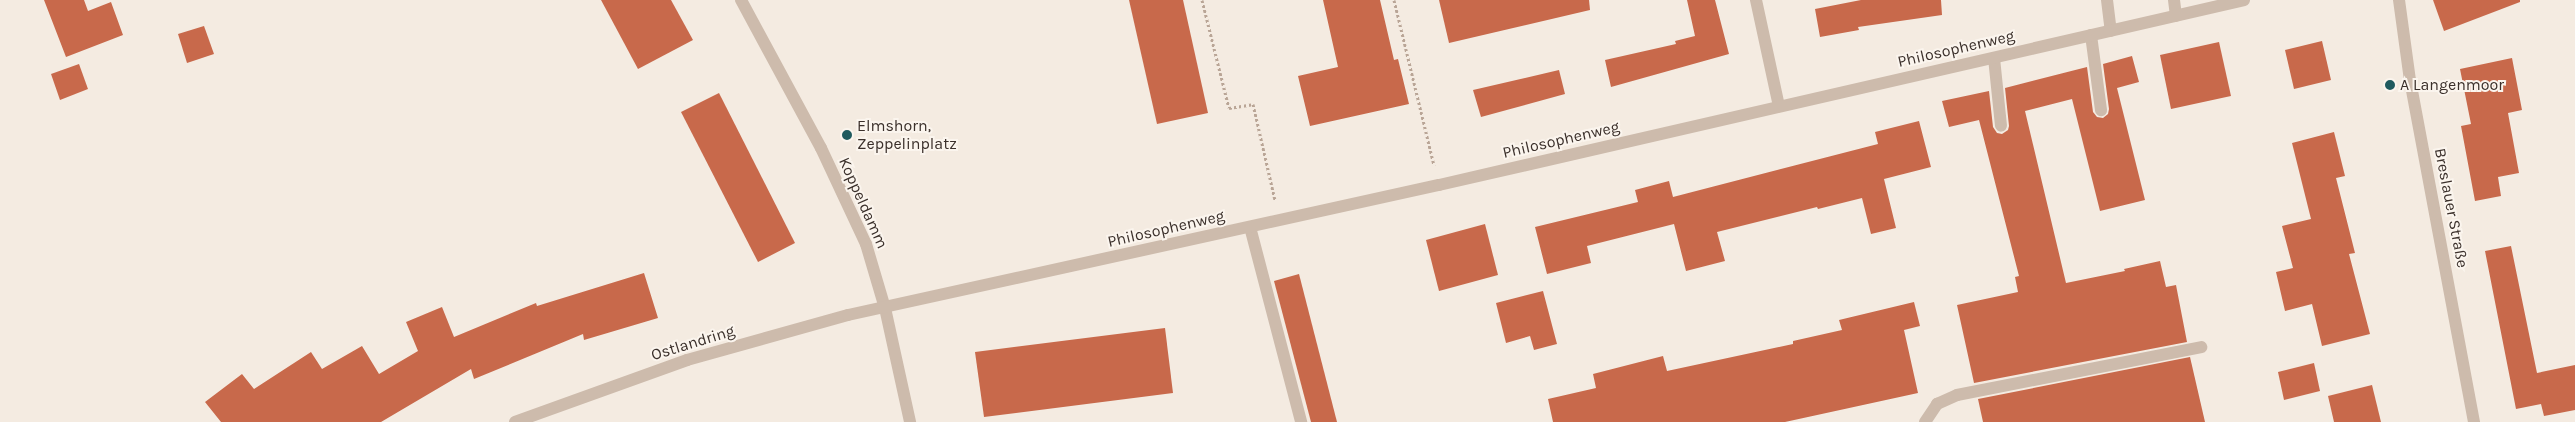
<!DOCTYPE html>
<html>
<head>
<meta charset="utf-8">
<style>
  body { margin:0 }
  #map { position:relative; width:2575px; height:422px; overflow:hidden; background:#f4ebe1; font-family:Karla,sans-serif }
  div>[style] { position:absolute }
  .building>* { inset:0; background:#c8694b }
  .path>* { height:3px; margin-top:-1.5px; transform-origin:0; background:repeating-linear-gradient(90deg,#b9a596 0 2.5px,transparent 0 5px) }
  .minor>* { height:12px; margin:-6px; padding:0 6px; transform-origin:6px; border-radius:6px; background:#cdbbac }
  .dots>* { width:14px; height:14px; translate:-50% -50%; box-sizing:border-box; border:2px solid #fbf5ee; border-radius:50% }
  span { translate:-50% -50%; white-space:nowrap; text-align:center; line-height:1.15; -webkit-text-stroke:4px #fbf5ee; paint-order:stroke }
  .street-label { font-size:16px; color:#3b302b }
  .poi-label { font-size:16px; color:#3b302b }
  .left { translate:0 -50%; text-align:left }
</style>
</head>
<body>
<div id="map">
  <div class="building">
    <i style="clip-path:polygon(44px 0,84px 0,88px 11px,111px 2px,123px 35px,66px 57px)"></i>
    <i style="clip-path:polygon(601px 0,671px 0,693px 40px,638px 69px)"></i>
    <i style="clip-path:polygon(1129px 0,1183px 0,1208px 113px,1157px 124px)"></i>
    <i style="clip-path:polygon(1323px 0,1380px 0,1394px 60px,1398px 59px,1409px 104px,1310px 126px,1298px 76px,1338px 67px)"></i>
    <i style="clip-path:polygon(1439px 0,1589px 0,1590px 10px,1449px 43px)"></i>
    <i style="clip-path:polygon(1687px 0,1715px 0,1729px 54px,1611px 87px,1605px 60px,1676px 44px,1675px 41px,1695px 36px)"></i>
    <i style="clip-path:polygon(1861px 0,1941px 0,1942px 15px,1858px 27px,1859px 30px,1820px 37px,1815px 9px)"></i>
    <i style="clip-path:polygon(2433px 0,2520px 0,2520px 2px,2444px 31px)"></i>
    <i style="clip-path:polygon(204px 26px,214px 54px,187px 63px,178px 34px)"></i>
    <i style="clip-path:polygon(2322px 41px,2331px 80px,2294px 89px,2285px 50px)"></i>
    <i style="clip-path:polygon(2219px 42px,2231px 96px,2171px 109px,2160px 55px)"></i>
    <i style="clip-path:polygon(2132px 56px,2139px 82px,2117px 88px,2145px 200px,2100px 211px,2072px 99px,2025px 111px,2066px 283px,2125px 271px,2124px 269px,2160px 261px,2166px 287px,2176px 285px,2187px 342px,1974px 383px,1957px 305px,2018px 292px,2015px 277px,2019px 276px,1979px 120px,1949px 127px,1942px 101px,1989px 91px,1993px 127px,1997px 133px,2002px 134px,2008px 130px,2009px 126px,2005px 88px,2087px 67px,2093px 112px,2097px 117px,2103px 118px,2108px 114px,2109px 109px,2103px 64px)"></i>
    <i style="clip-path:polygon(2512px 58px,2522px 110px,2508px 113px,2519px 173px,2498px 177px,2501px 196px,2475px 201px,2461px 126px,2471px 124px,2460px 69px)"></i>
    <i style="clip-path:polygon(79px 64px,88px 89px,60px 100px,51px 74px)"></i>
    <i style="clip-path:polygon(1559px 70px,1565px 94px,1481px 117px,1473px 90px)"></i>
    <i style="clip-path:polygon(719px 93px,795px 243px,758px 262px,681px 112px)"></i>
    <i style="clip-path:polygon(1919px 121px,1931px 167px,1884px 179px,1896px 228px,1871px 234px,1862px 198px,1818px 209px,1817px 207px,1717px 232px,1725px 261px,1686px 271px,1674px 224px,1587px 246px,1591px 263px,1547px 274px,1535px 227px,1638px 202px,1635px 190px,1669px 181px,1673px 197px,1878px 144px,1875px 132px)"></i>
    <i style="clip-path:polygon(2334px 132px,2345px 176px,2336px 178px,2355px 253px,2349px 254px,2370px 334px,2322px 346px,2312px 304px,2285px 311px,2276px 272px,2293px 268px,2282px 226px,2311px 219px,2292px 143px)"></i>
    <i style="clip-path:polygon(1485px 224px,1498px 275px,1439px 291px,1426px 240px)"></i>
    <i style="clip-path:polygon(2511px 246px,2537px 373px,2575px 365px,2575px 410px,2544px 416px,2541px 404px,2516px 409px,2485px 251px)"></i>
    <i style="clip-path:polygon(644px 273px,658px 318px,584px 340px,583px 334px,474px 379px,471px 369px,381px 422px,221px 422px,205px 402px,242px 374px,254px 389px,311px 352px,322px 369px,362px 346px,379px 374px,418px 351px,406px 322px,442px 307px,454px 337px,536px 303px,537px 306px)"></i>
    <i style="clip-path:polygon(1299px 274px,1337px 422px,1311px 422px,1274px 281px)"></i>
    <i style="clip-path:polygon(1543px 291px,1557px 344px,1534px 350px,1530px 336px,1506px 343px,1496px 303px)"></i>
    <i style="clip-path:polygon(1914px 302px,1920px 326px,1904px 330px,1918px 393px,1785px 422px,1553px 422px,1548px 399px,1596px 388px,1593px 374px,1663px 356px,1667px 371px,1793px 344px,1793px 341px,1842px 330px,1839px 320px)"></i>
    <i style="clip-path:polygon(1165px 328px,1173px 393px,984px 417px,975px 352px)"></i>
    <i style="clip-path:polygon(2190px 357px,2205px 422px,1983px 422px,1978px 399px)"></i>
    <i style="clip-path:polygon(2314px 363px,2320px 391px,2284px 400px,2278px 372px)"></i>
    <i style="clip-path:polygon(2372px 385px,2381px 422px,2334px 422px,2328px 396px)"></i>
  </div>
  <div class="path">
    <i style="left:1202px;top:0;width:111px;rotate:76deg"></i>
    <i style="left:1229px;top:108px;width:24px;rotate:-9deg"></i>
    <i style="left:1253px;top:104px;width:98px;rotate:77.1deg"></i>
    <i style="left:1394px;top:0;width:170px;rotate:76.4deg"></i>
  </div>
  <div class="minor">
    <i style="left:741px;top:0;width:168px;rotate:61.6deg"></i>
    <i style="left:821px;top:148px;width:106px;rotate:64.9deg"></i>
    <i style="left:866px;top:244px;width:67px;rotate:73.5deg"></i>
    <i style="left:885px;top:308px;width:117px;rotate:77.6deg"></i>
    <i style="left:1756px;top:0;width:108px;rotate:77.8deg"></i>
    <i style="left:2107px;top:0;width:31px;rotate:83deg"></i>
    <i style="left:2174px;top:0;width:16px;rotate:83deg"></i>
    <i style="left:2399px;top:0;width:81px;rotate:82.2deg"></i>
    <i style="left:2410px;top:80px;width:348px;rotate:79.4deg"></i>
    <i style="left:2091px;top:35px;width:76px;rotate:82.4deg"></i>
    <i style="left:1994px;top:58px;width:68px;rotate:84.1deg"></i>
    <i style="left:1250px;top:227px;width:202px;rotate:75.3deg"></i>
    <i style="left:515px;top:422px;width:183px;rotate:-19.8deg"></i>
    <i style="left:687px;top:360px;width:167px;rotate:-15.6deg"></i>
    <i style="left:848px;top:315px;width:605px;rotate:-12.41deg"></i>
    <i style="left:1439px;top:185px;width:826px;rotate:-12.94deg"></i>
    <i style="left:1925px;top:422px;width:22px;rotate:-56deg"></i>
    <i style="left:1937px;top:404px;width:22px;rotate:-24deg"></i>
    <i style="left:1957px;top:395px;width:249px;rotate:-11.1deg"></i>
  </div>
  <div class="dots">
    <i style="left:2390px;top:85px;background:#1f5a5e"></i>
    <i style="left:847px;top:135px;background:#1f5a5e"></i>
  </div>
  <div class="street-label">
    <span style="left:1956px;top:49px;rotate:-13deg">Philosophenweg</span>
    <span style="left:1561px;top:140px;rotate:-13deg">Philosophenweg</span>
    <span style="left:863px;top:203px;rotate:66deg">Koppeldamm</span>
    <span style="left:2451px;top:208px;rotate:79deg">Breslauer Straße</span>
    <span style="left:1166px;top:229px;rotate:-13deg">Philosophenweg</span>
    <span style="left:693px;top:343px;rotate:-17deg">Ostlandring</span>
  </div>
  <div class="poi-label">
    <span class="left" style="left:2400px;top:85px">A Langenmoor</span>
    <span class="left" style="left:857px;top:135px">Elmshorn,<br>Zeppelinplatz</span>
  </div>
</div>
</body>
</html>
